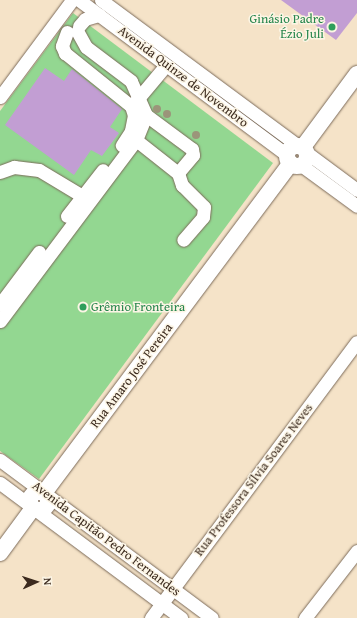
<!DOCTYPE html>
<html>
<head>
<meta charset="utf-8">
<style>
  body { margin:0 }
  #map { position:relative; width:357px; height:618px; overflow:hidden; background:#f5e3c8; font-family:"Gentium Book Plus",serif }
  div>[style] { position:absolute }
  .green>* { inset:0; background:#93d791 }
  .building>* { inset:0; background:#c29ed3 }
  .roads { filter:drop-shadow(0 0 1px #7c6b5a) drop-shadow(0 0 1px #7c6b5a) }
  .minor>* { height:13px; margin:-6.5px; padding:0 6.5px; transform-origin:6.5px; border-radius:6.5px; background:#fff }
  .major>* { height:16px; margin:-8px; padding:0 8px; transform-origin:8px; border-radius:8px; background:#fff }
  .major>.ring { margin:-8px; padding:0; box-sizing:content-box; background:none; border:16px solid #fff; border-radius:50% }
  .trees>* { width:8px; height:8px; margin:-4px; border-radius:50%; background:#9b957a }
  .dots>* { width:11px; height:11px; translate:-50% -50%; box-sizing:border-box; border:2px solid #fcf5e5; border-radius:50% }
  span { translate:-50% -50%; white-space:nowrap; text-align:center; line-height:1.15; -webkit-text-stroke:3px #fcf5e5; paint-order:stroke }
  .leisure-label { font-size:13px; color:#27864d }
  .right { translate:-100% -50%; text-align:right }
  .left { translate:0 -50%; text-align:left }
  .street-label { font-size:13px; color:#3b2a1e }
  .north { position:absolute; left:16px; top:562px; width:40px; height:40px; -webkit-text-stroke:3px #fcf5e5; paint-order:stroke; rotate:87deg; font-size:11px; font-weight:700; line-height:16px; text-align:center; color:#3b2a1e }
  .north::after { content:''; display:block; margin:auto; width:14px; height:18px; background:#3b2a1e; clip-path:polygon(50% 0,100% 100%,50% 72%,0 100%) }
</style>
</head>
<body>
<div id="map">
  <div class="green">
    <i style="clip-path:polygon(73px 13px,273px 163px,39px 479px,0 451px,0 111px)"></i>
  </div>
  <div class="building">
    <i style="clip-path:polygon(281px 0,357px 0,357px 13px,336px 40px)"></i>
    <i style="clip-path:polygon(45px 68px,64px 81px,72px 69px,122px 109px,110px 127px,119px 133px,102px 156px,91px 150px,74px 175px,5px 125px)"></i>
  </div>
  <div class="roads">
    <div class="minor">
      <i style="left:79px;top:0;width:259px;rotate:36.7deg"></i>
      <i style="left:101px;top:0;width:244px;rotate:36.5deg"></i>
      <i style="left:79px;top:26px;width:9px;rotate:-49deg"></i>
      <i style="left:85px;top:19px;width:15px;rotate:-16deg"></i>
      <i style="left:67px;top:32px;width:15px;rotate:110deg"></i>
      <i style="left:62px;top:46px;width:8px;rotate:67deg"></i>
      <i style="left:65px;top:53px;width:85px;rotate:38.8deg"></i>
      <i style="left:131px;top:106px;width:9px;rotate:72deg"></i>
      <i style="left:134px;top:115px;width:16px;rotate:101deg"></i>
      <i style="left:131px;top:131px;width:17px;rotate:123deg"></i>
      <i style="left:0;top:97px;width:121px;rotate:-53.4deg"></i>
      <i style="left:135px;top:102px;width:48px;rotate:-50deg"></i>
      <i style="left:146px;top:115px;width:57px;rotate:36.5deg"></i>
      <i style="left:192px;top:149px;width:6px;rotate:81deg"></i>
      <i style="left:193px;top:155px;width:23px;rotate:130deg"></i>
      <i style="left:136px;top:140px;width:53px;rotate:38.2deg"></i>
      <i style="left:178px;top:173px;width:13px;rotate:72deg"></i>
      <i style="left:182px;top:185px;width:31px;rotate:45deg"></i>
      <i style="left:204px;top:207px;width:10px;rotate:96deg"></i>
      <i style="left:203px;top:217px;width:30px;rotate:131deg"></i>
      <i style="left:307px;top:153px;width:62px;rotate:36.5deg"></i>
      <i style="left:301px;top:165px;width:69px;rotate:36.2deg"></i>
      <i style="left:0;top:172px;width:15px;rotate:-20deg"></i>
      <i style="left:14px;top:167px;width:25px;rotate:7deg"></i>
      <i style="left:39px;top:170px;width:58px;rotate:31deg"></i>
      <i style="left:67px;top:216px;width:58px;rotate:-52deg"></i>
      <i style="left:0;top:304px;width:65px;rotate:-53.1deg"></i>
      <i style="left:0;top:321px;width:226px;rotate:-53.1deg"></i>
      <i style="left:136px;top:140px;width:27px;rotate:-68deg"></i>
      <i style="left:146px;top:115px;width:37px;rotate:-114deg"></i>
      <i style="left:131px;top:81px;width:56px;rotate:-142.9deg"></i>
      <i style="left:86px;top:47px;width:18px;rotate:-119deg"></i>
      <i style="left:0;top:460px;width:264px;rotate:36.7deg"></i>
      <i style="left:0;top:483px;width:226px;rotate:36.7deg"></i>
      <i style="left:151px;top:618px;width:344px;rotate:-53.3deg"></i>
      <i style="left:305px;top:618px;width:85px;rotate:-52.2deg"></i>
    </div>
    <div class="major">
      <i class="ring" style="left:287px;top:146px;width:4px;height:4px"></i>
      <i style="left:303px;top:147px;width:91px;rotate:-53.5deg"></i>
      <i class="ring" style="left:30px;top:492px;width:2px;height:2px"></i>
      <i style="left:44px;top:493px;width:412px;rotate:-53.2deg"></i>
      <i style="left:0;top:553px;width:56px;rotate:-53.7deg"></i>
    </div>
  </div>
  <div class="trees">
    <i style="left:157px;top:109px"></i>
    <i style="left:167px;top:114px"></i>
    <i style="left:196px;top:135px"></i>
  </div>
  <div class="dots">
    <i style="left:332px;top:27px;background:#2e9e5b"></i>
    <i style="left:83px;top:307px;background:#2e9e5b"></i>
  </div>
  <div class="leisure-label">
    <span class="right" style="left:324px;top:27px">Ginásio Padre<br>Ézio Juli</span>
    <span class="left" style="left:91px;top:307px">Grêmio Fronteira</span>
  </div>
  <div class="street-label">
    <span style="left:183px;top:77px;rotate:37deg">Avenida Quinze de Novembro</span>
    <span style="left:132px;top:376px;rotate:-53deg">Rua Amaro José Pereira</span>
    <span style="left:254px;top:480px;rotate:-53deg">Rua Professora Sílvia Soares Neves</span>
    <span style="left:106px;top:539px;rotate:37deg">Avenida Capitão Pedro Fernandes</span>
  </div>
  <div class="north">N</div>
</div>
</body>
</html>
